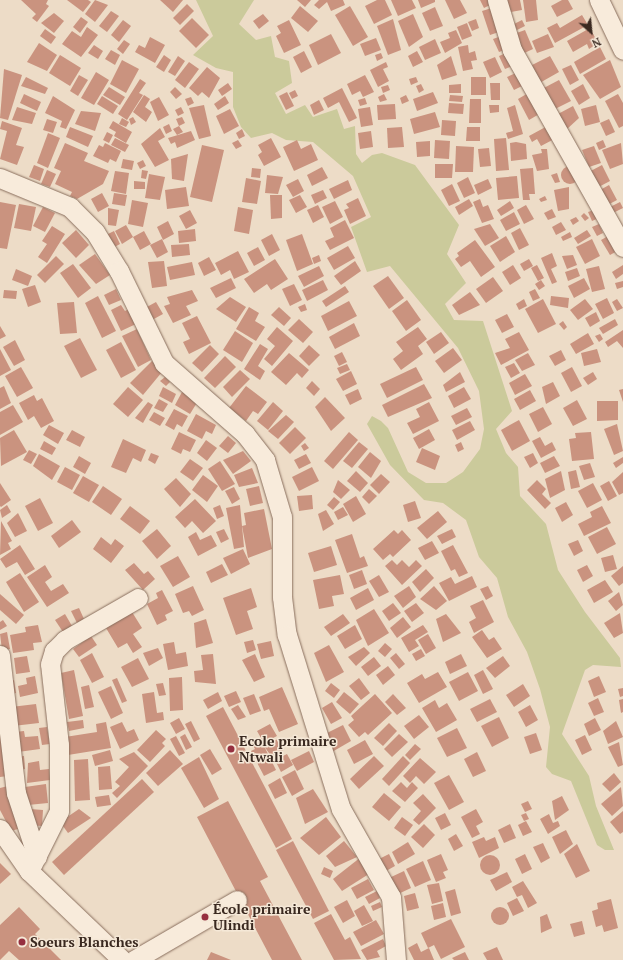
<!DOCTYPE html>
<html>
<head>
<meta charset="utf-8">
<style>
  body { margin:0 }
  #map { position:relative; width:623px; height:960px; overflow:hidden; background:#eddcc7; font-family:"PT Serif",serif }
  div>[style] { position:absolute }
  .green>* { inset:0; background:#cbca9b }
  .building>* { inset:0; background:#ca937f }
  .round { border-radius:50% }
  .roads { filter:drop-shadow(0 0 1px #896e5d) drop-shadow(0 0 1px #896e5d) }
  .minor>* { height:19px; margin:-9.5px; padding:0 9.5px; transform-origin:9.5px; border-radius:9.5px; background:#f8ebdb }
  .dots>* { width:11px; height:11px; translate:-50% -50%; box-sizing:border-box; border:2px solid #f5e8d7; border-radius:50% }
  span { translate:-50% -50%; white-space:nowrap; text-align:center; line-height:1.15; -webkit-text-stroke:3px #f5e8d7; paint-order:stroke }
  .poi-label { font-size:14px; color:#3a2920; font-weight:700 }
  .left { translate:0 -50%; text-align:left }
  .north { position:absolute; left:571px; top:12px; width:40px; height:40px; -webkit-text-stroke:3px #f5e8d7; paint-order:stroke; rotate:153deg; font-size:11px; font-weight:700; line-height:16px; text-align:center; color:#3a2920 }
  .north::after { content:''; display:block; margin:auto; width:14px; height:18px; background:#3a2920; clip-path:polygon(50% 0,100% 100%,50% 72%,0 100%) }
</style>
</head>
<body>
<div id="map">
  <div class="green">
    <i style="clip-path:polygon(196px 0,254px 0,239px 24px,256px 40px,271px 36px,275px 57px,289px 61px,292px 83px,275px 93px,286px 114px,305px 105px,313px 117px,337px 109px,344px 129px,355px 126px,356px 154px,362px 163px,372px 155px,382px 153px,415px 165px,459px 225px,447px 254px,466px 283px,445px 304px,454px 320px,483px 321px,512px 411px,496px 429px,506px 453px,518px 467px,520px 496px,546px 524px,558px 570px,585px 612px,620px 658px,621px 667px,593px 665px,585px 670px,562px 734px,589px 776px,596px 806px,614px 850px,605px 850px,597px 845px,571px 781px,552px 774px,546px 767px,550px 727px,540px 689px,527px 652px,508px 617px,497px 578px,479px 557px,466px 520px,443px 503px,424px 500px,390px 465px,367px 424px,372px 416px,381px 421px,388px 428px,408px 472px,426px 483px,446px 483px,463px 472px,480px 449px,484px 429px,479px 391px,458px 348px,390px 266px,367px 272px,351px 227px,371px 217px,353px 176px,313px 142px,286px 140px,272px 133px,251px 138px,241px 127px,233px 107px,233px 72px,216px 68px,193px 55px,213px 36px)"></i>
  </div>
  <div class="building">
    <i style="clip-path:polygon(21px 0,48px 0,46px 4px,49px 6px,37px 22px,32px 18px,36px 14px)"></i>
    <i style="clip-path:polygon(67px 0,88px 0,91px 2px,83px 12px)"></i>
    <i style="clip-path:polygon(95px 0,108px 5px,95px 22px,85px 14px)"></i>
    <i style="clip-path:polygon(160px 0,183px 0,173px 12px)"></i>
    <i style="clip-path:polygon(297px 0,311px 0,305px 7px)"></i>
    <i style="clip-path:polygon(319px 0,343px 0,345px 5px,331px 11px,327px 2px,319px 9px,314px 5px)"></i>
    <i style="clip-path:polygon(377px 0,385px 0,392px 15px,374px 24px,365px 6px)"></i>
    <i style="clip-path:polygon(391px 0,412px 0,416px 8px,398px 16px)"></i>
    <i style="clip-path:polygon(418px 0,435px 0,435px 2px,421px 8px)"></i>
    <i style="clip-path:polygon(445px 0,460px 0,467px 13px,454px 19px)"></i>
    <i style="clip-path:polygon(480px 0,490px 0,492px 4px,484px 8px)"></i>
    <i style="clip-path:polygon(506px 0,520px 0,522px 10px,505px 13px)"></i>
    <i style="clip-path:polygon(523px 0,536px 0,538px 20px,526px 22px)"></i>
    <i style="clip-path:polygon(562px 0,568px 0,573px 9px,557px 17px,551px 6px)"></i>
    <i style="clip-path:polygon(187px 4px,194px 11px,180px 25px,173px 18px)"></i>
    <i style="clip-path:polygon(300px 6px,318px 21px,308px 32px,291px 18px)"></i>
    <i style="clip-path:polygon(350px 6px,368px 37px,353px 46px,335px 15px)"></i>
    <i style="clip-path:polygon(435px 7px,443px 26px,430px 31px,422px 13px)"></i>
    <i style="clip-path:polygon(495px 7px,505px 30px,490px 35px,482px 11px)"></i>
    <i style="clip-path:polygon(111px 11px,119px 16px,107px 32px,99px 26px)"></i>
    <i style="clip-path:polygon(54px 13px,64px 21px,54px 33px,41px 23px)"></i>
    <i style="clip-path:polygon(263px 14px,269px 21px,259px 29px,253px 21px)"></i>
    <i style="clip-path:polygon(413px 14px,423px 37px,409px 47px,398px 21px)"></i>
    <i style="clip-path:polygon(582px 15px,588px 25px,555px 43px,547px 28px,557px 23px,560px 28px)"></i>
    <i style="clip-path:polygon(81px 17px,88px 22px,80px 33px,73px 27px)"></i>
    <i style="clip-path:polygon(192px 18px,209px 35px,196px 48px,179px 31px)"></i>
    <i style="clip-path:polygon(393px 19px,401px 50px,388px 55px,377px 26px)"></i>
    <i style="clip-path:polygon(476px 19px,479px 28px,472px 31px,468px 22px)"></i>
    <i style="clip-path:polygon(123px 20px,131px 26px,119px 42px,111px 35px)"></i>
    <i style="clip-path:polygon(289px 20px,301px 45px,284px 53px,276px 36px,281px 33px,277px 26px)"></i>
    <i style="clip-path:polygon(522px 20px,525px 26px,517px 30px,514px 24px)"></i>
    <i style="clip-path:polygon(467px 23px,472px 36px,462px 40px,457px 27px)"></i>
    <i style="clip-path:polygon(87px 27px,98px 35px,81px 57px,62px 44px,72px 31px,81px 37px)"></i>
    <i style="clip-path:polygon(590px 28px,598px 43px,589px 49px,587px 44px,573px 52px,567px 41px)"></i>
    <i style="clip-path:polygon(45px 29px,56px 37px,51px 44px,40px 36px)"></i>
    <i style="clip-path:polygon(456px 30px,462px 43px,445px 53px,440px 42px,450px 38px,448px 33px)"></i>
    <i style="clip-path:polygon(525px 30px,533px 49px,518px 56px,514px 34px)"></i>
    <i style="clip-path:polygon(331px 34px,341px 53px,318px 65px,309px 45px)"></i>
    <i style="clip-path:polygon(548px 34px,554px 47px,537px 53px,532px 41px)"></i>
    <i style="clip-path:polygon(504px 35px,510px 48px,499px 52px,493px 39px)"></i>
    <i style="clip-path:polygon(150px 37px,165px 45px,155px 63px,135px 52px,139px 45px,145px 48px)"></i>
    <i style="clip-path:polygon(376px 38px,381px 50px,365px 56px,360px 44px)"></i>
    <i style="clip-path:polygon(435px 39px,441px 53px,425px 60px,419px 47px)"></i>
    <i style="clip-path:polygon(124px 40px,130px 44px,123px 54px,117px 49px)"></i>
    <i style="clip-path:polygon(39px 43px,57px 55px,47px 71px,27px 62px)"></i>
    <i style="clip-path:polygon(94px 45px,103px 51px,98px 59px,88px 53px)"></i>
    <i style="clip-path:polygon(468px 45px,469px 53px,475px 51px,477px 60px,471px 61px,473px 69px,463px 71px,458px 47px)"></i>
    <i style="clip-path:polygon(600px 47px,606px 59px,580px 74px,574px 62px)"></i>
    <i style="clip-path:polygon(111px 50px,120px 55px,115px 65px,105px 59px)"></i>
    <i style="clip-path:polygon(304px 51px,312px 67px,301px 73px,293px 57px)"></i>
    <i style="clip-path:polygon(417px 51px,423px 62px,413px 67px,408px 56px)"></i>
    <i style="clip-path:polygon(509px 52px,515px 65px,505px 69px,499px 56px)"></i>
    <i style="clip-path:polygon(381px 53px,383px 58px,377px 61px,375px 55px)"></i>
    <i style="clip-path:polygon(60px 55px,81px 68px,70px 86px,49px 73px)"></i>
    <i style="clip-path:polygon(164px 55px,171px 60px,164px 72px,156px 67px)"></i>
    <i style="clip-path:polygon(178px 56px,185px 61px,175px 76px,168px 72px)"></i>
    <i style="clip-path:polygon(451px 56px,457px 75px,442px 80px,437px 65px)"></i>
    <i style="clip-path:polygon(550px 56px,559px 72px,536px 85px,530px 74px,535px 71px,532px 65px)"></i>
    <i style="clip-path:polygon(495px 57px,502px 72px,490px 78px,483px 62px)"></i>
    <i style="clip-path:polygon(122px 60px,139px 69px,126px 93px,110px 84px)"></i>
    <i style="clip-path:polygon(610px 60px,621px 87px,600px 99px,583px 75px)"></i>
    <i style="clip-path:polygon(189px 62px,199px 69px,185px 88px,175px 80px)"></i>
    <i style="clip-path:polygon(386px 62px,388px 67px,383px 69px,389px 81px,378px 87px,370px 70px)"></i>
    <i style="clip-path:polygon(571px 65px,579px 80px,570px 85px,562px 69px)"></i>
    <i style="clip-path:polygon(207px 67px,220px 78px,209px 98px,202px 92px,198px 96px,189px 88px)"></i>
    <i style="clip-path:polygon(4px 69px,22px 75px,8px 120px,0 118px)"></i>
    <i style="clip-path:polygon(96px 72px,109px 80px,94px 105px,81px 98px)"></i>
    <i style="clip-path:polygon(518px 72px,524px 85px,514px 90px,507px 77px)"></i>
    <i style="clip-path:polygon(79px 75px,88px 80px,78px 96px,70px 91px)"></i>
    <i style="clip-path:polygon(365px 75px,374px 92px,363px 97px,360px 91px,352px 95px,347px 84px)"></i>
    <i style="clip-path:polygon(26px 77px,48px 88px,45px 94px,21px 86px)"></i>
    <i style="clip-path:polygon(416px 77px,418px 82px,411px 85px,409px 79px)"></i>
    <i style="clip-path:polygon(471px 77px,486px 77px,486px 95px,471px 95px)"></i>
    <i style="clip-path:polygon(140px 79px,146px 83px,139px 93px,143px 95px,127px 120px,118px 114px)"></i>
    <i style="clip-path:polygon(559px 80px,571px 101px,553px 110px,540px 90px)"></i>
    <i style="clip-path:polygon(228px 83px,232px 89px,222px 96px,218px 90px)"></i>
    <i style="clip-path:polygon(490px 83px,500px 83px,500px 100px,491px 100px)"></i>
    <i style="clip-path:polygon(421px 84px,424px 90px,419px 93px,416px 86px)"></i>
    <i style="clip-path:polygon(461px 84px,461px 93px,449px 93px,449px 85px)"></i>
    <i style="clip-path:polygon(583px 84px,590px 98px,579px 105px,571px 91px)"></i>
    <i style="clip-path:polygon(388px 85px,390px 90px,383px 93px,381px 87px)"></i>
    <i style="clip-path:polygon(109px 87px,125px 97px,120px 105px,103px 95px)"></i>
    <i style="clip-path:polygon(175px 87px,182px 94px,176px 99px,170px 92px)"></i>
    <i style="clip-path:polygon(342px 88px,357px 118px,349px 122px,339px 102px,328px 108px,323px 98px)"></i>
    <i style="clip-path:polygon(295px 90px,298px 96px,292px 99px,289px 93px)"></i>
    <i style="clip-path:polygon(287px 92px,294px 106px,286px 110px,279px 96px)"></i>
    <i style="clip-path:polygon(433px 92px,438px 103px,417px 111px,413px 99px)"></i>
    <i style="clip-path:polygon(530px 92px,541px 113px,529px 120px,518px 99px)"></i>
    <i style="clip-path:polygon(24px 94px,41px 102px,37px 111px,20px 103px)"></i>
    <i style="clip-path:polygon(384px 94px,387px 100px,380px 102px,378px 97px)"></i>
    <i style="clip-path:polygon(618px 94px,623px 103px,623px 126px,619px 128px,605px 101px)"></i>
    <i style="clip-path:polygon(144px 95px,150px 99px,145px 107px,152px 112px,146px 122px,133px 112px)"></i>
    <i style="clip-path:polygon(406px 95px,409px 101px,402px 104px,400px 98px)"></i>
    <i style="clip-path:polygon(450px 95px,463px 96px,462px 102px,449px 101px)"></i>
    <i style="clip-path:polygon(53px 96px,75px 110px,66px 129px,60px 127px,62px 121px,45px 113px)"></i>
    <i style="clip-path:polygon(102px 96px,118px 106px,113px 114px,97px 104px)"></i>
    <i style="clip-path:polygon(225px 96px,229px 103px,218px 110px,214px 104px)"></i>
    <i style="clip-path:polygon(159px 97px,169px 115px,158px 121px,150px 102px)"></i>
    <i style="clip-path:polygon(191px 97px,194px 103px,188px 106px,185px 99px)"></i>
    <i style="clip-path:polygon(365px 98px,367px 104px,360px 106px,358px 100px)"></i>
    <i style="clip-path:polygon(470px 99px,481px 99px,481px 123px,469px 123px)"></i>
    <i style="clip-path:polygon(319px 100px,324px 110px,314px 115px,310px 105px)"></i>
    <i style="clip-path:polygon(449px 103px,464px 104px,463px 114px,448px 113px)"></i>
    <i style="clip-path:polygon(395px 104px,396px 119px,378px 120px,377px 105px)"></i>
    <i style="clip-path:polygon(204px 105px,211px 136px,199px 139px,189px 108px)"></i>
    <i style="clip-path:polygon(489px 105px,499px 105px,499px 112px,490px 113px)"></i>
    <i style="clip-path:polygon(515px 105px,523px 134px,508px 139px,506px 133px,513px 131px,507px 108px)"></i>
    <i style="clip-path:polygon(596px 105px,600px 122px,585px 126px,581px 109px)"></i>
    <i style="clip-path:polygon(573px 106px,579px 118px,566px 130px,558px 114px)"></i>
    <i style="clip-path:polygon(17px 107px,36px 113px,32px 124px,12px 120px)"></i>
    <i style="clip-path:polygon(181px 107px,184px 113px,178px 116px,175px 110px)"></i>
    <i style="clip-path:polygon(370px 107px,373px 125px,361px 127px,358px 109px)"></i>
    <i style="clip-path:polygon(230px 109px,239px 126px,224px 134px,216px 116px)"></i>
    <i style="clip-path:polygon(81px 111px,101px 113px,95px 131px,75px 124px)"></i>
    <i style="clip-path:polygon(435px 112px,440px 127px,414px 134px,410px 119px)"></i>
    <i style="clip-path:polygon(133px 117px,136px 122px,131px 125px,129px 119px)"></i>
    <i style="clip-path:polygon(182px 117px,185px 123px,179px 126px,176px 119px)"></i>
    <i style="clip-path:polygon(122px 118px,129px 122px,126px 127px,119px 124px)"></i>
    <i style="clip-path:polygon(47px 119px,57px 122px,53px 133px,43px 130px)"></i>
    <i style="clip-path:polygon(609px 119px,615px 132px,606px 136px,600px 123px)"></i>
    <i style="clip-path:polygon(442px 120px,456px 121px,455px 136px,441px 135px)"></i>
    <i style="clip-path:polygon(2px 121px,22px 128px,16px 145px,24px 147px,17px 165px,0 159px,7px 131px,0 129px)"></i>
    <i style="clip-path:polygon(113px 121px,132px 132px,126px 143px,114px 136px,116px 132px,109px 128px)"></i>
    <i style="clip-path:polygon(169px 124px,172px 131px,166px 134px,163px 127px)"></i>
    <i style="clip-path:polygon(551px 124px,558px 137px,541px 146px,537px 139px,532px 142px,529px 136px)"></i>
    <i style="clip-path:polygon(179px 126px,183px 132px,177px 135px,173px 129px)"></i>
    <i style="clip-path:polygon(70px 127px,93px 136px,88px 147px,66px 137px)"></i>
    <i style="clip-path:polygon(402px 127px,404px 147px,388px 148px,387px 128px)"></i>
    <i style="clip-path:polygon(467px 127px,480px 127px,480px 141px,466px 141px)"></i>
    <i style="clip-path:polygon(160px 128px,165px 137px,158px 141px,169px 160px,155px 167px,141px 144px)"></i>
    <i style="clip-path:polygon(242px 129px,245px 136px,239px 139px,236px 133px)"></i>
    <i style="clip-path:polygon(191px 131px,195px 140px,177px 148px,175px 142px,171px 144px,168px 138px)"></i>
    <i style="clip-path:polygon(371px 131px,373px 147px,360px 149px,358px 133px)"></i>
    <i style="clip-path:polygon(107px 132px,113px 135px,109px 143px,103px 140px)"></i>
    <i style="clip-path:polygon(48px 133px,60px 138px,48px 168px,37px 163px)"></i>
    <i style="clip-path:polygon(115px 138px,129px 145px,125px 152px,111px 145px)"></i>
    <i style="clip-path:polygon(271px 138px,281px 157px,264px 166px,258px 155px,262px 152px,258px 145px)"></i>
    <i style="clip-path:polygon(506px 138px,509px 170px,496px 171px,494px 139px)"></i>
    <i style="clip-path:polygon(238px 140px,242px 146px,236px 149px,232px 143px)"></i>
    <i style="clip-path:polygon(297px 140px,301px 149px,311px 144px,318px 160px,294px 171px,283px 147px)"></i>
    <i style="clip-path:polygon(435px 140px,450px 141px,449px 159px,434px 158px)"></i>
    <i style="clip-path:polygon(603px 140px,606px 147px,599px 150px,596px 143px)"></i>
    <i style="clip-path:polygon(430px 141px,430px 156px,417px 157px,416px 142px)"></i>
    <i style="clip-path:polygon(516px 142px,526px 144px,527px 159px,511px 161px,510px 143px)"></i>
    <i style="clip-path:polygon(65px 143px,88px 153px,84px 161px,109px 171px,103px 184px,77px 199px,70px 196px,72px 192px,55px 184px,61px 171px,54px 168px)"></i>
    <i style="clip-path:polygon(105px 143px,121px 151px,116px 162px,110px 159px,108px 163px,93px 156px,99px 145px,103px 147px)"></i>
    <i style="clip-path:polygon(621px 143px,623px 164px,610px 169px,602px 150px)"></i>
    <i style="clip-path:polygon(202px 145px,224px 150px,212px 202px,190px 197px)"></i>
    <i style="clip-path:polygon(456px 146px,474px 147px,473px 172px,455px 172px)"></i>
    <i style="clip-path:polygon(594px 146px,601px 163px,589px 167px,582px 150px)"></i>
    <i style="clip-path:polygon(489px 148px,491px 166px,480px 167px,478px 149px)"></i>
    <i style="clip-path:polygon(541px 149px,547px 149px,549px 169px,537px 171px,532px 155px,542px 153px)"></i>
    <i style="clip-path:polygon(188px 154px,184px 181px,172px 179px,171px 159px)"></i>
    <i style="clip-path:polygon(123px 159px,134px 161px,132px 170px,121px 168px)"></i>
    <i style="clip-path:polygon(143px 160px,146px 166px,140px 169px,137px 163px)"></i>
    <i style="clip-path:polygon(435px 164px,453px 164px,452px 178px,435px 178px)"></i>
    <i style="clip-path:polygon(34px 165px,44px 169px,40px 181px,29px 177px)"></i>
    <i style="clip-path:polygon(602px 165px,610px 181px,593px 190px,585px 174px)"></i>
    <i class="round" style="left:561px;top:166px;width:18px;height:18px"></i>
    <i style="clip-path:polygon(322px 167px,328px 178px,312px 186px,307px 175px)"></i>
    <i style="clip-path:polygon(252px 168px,261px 169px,260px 178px,251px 177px)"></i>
    <i style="clip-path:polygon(533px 168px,535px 194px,529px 194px,530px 200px,523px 200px,520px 169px)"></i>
    <i style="clip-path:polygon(47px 170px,56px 174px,50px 187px,41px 184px)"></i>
    <i style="clip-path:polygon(142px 170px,148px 171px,146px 179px,141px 178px)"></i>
    <i style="clip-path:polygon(115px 171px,129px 173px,126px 194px,111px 191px)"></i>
    <i style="clip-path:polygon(557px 173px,560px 182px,555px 183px,551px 175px)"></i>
    <i style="clip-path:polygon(149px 174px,165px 177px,160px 200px,145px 198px)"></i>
    <i style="clip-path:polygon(267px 175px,283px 177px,278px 194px,265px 193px)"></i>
    <i style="clip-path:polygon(517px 176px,519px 198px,498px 200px,496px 178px)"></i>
    <i style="clip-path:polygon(468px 177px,475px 193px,464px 198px,457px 183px)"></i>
    <i style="clip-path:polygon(246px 178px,261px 181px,257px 204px,242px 202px)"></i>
    <i style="clip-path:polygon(298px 179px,304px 191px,293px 197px,286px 185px)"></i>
    <i style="clip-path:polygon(488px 179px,492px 188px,478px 195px,474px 185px)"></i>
    <i style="clip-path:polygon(348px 180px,352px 190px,334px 199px,329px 189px)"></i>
    <i style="clip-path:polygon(134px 181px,145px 182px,145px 189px,134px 189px)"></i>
    <i style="clip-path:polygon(452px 184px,460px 201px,449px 206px,441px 190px)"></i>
    <i style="clip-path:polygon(609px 185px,617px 200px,600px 209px,593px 194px)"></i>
    <i style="clip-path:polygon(186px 187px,189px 206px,167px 209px,165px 190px)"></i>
    <i style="clip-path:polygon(569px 187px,569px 209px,558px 211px,554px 190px)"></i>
    <i style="clip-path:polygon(323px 190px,327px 198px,315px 204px,311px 195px)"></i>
    <i style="clip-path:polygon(102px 193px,109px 206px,98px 212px,91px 199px)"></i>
    <i style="clip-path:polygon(114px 193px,127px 195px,125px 206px,112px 204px)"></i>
    <i style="clip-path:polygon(270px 195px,282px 195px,282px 218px,271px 219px)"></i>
    <i style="clip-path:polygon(300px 195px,307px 207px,296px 213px,289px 200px)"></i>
    <i style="clip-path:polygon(545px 196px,547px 200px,541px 202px,539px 199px)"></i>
    <i style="clip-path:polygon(358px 198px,366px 216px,350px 224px,344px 210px,349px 208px,346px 204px)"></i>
    <i style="clip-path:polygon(469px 199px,473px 206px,459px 215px,455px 207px)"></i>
    <i style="clip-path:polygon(480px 199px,483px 207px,488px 205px,494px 219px,482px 223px,473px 202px)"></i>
    <i style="clip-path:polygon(132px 200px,148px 203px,143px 227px,128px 224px)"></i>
    <i style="clip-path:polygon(335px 201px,343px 217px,330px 224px,322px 207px)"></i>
    <i style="clip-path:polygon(510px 201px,514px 208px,501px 216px,497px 210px)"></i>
    <i style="clip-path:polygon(0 202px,16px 205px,7px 249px,0 248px)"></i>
    <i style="clip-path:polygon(620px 202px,623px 208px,611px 214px,608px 208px)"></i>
    <i style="clip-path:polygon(19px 204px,36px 207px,31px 231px,14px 228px)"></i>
    <i style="clip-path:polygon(318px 205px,324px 217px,313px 223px,307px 210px)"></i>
    <i style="clip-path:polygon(526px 205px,534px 219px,524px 224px,517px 210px)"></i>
    <i style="clip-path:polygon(43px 207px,55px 213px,45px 232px,33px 226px)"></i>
    <i style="clip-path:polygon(238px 207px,253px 210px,249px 234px,234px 231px)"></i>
    <i style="clip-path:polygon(108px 208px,119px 210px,116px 226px,108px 225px)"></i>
    <i style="clip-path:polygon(552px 209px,556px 217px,548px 220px,544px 213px)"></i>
    <i style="clip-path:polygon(597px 209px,601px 217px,592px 221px,588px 212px)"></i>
    <i style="clip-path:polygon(190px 210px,197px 223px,186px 229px,179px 216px)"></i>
    <i style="clip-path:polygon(514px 212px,520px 224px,506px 231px,500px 220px)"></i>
    <i style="clip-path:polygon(584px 213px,589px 218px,585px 221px,581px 216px)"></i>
    <i style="clip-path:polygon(576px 217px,579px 221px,573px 225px,570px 220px)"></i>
    <i style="clip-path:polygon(345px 220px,354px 238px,330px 250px,325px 241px,334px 237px,330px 228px)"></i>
    <i style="clip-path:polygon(168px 221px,174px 234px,163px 240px,157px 227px)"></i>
    <i style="clip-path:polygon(561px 222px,566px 230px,556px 235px,552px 227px)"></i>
    <i style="clip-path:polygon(490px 224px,499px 238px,485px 246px,474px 229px)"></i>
    <i style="clip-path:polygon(599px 224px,603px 233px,597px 236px,592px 227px)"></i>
    <i style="clip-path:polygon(126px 225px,133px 237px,122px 244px,115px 231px)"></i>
    <i style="clip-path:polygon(52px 226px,65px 234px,47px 263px,38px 257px,47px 244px,42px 241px)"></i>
    <i style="clip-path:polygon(520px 228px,529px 245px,519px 250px,511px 233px)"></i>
    <i style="clip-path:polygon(195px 229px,196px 241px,179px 243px,178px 231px)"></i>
    <i style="clip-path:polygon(76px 230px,89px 245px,76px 258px,62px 243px)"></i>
    <i style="clip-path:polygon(587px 230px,591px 236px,578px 244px,574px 238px)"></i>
    <i style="clip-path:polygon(114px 231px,120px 244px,109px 250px,102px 237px)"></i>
    <i style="clip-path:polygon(144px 231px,151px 244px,140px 250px,133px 237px)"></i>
    <i style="clip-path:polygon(570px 232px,572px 237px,563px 241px,561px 237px)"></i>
    <i style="clip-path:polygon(272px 234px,280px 250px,269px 256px,261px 240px)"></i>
    <i style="clip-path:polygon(302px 234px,313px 264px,297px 271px,286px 240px)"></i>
    <i style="clip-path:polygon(610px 235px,619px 250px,610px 255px,601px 240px)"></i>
    <i style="clip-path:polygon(506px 236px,515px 252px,500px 262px,490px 246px)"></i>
    <i style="clip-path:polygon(162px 239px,168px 252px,157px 258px,150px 245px)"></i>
    <i style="clip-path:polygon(592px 239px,600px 256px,585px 264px,576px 247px)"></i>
    <i style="clip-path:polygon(475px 240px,495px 267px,481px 277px,470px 261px,461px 267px,455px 259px,459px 256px,457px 253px)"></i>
    <i style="clip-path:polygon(189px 244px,190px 255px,172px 257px,171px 245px)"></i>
    <i style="clip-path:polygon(348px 246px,355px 258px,334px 270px,327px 258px)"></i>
    <i style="clip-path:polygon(258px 247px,265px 260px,254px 266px,247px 253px)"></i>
    <i style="clip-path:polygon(238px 251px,249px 272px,234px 279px,230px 270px,221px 275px,215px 263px)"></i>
    <i style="clip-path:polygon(552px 253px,557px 266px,551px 269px,557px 282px,552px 284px,541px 258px)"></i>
    <i style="clip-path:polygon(95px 254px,110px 275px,96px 284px,79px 265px)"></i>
    <i style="clip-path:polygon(319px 255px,321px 261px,314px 264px,312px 258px)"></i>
    <i style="clip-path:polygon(573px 255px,577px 265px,567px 269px,562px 256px)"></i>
    <i style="clip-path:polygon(56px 256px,64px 264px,45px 283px,37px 275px)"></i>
    <i style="clip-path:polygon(209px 257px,216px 270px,204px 276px,198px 263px)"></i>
    <i style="clip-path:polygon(275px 259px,288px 279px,271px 290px,267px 284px,254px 293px,244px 279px)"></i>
    <i style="clip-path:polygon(529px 259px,533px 266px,524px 271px,520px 264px)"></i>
    <i style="clip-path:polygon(164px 261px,167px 286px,152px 288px,148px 262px)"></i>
    <i style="clip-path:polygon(355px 261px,361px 271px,341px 285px,334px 276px)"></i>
    <i style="clip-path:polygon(192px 262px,195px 275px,170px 280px,167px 267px)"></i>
    <i style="clip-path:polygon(73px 264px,91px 288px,78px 298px,60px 273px)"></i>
    <i style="clip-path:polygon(513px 265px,521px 278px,510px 285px,502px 272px)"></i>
    <i style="clip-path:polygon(537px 265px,544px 278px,538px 281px,531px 268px)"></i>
    <i style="clip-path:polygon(623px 265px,623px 274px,616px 279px,612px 272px)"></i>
    <i style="clip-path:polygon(319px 266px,324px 276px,304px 287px,298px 276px)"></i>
    <i style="clip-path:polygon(599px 266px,605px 289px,592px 292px,586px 269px)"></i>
    <i style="clip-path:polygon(577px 268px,580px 276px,568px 281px,565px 272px)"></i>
    <i style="clip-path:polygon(16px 269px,32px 276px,28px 286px,12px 280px)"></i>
    <i style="clip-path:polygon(388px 276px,404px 298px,389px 309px,373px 286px)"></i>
    <i style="clip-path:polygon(493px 277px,503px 291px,486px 303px,476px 289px)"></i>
    <i style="clip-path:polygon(231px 278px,236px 288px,216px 298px,210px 288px)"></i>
    <i style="clip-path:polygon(584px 278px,590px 289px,574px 298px,568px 286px)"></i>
    <i style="clip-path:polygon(323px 280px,328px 290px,307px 301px,302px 290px)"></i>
    <i style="clip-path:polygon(541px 280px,545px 286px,539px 290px,535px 284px)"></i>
    <i style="clip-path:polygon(623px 281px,623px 287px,617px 289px,615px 283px)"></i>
    <i style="clip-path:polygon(294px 284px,302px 300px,290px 306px,282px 289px)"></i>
    <i style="clip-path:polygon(35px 285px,41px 302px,28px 307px,22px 289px)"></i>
    <i style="clip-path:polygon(345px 286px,349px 292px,326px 307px,322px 301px)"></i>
    <i style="clip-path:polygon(116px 289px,121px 300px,109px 305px,104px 295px)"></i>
    <i style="clip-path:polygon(535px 289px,540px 298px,533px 301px,529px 292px)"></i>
    <i style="clip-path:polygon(4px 290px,17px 291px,16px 299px,3px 298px)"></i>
    <i style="clip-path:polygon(192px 290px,198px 301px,186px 306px,191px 315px,173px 323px,164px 306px,170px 304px,167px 297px)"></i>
    <i style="clip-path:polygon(470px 292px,480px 305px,459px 315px,452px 305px)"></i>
    <i style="clip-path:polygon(98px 296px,116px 331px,102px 338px,85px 303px)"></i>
    <i style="clip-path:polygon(551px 296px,569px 298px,568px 308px,550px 305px)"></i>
    <i style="clip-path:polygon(230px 297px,246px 307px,236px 322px,216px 309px)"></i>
    <i style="clip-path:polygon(607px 298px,614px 313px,603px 319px,595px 304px)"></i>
    <i style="clip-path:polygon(524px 299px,527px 306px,519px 310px,516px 304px)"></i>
    <i style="clip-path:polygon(543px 299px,556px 324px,538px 333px,525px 309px)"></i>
    <i style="clip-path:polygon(585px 299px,593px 309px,578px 320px,570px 310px)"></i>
    <i style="clip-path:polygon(617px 299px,623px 308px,617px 311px,612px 302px)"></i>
    <i style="clip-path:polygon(407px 300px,421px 320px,406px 331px,392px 311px)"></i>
    <i style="clip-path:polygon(349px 301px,357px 316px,328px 331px,321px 316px)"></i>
    <i style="clip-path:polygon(74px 302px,77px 333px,60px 334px,57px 303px)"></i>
    <i style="clip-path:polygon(156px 302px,163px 314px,152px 320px,145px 308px)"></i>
    <i style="clip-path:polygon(305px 304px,307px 310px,301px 312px,298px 307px)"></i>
    <i style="clip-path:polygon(121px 305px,125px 311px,129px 309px,136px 324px,121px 331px,111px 310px)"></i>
    <i style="clip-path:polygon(249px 307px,259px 313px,255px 321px,265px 327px,256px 341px,236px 329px)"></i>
    <i style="clip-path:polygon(279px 307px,291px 318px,284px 326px,271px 315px)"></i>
    <i style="clip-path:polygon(596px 312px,600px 321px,590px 327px,585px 318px)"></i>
    <i style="clip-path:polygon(507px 314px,514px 327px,502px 333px,495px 320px)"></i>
    <i style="clip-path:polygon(197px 316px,211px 343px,189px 354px,183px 342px,190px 339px,182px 323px)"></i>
    <i style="clip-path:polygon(299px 319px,313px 332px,303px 343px,288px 330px)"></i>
    <i style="clip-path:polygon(615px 319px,618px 325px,603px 334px,599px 328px)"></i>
    <i style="clip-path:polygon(563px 321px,567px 327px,564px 330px,559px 324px)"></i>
    <i style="clip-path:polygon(354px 323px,360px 336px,335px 349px,329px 337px)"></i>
    <i style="clip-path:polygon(0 326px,6px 336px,0 339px)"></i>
    <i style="clip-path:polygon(277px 327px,293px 341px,272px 366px,264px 359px,275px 346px,267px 339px)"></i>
    <i style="clip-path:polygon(418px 327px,427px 339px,418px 346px,423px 354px,401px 370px,393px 359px,403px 351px,396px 342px)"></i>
    <i style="clip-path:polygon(137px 329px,151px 360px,138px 367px,122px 336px)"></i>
    <i style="clip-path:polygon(623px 330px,623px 348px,617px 341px,608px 347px,605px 342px)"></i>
    <i style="clip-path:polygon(235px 331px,253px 343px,242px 362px,223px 350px)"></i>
    <i style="clip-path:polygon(441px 332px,449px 343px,434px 354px,426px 342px)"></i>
    <i style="clip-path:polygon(519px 332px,529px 350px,501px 365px,495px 353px,510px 348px,505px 339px)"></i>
    <i style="clip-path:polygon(588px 333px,594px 344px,576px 354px,570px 344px)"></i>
    <i style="clip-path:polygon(600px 334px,603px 339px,599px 342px,595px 336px)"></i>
    <i style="clip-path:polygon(80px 338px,97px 370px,81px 378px,64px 346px)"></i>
    <i style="clip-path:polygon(15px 340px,25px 360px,14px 366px,3px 347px)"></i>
    <i style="clip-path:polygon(121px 342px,136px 370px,121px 378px,106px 350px)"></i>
    <i style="clip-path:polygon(260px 344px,268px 349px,258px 366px,265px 371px,260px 380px,244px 369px)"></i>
    <i style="clip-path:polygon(210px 345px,219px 354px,202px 372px,192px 363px)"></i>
    <i style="clip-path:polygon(309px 345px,320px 355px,309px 366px,299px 356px)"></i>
    <i style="clip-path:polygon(453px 348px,462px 360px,444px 373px,435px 361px)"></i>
    <i style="clip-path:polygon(0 349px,11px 370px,0 376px)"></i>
    <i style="clip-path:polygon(597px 349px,601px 362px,584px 366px,581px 353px)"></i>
    <i style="clip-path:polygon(561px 350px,566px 360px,555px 366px,549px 356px)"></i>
    <i style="clip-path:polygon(342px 352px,347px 362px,339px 366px,334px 356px)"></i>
    <i style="clip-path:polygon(289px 353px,309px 370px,302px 378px,297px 373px,286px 385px,271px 372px)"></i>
    <i style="clip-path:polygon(528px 353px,535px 365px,522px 371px,515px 360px)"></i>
    <i style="clip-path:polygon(225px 356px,236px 367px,215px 388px,204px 378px)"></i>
    <i style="clip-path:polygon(152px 361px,162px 372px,143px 395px,130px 383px)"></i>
    <i style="clip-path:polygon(514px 363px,520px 373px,511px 378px,505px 367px)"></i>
    <i style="clip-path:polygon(347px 364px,350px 370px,340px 374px,337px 368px)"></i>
    <i style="clip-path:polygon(21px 367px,33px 388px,17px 397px,5px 376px)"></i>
    <i style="clip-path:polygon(416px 367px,423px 380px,387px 398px,380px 384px)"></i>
    <i style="clip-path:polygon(572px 367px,582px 386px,571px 392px,561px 373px)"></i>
    <i style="clip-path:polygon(240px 370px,250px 379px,232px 397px,223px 387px)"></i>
    <i style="clip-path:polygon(351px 371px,357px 384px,343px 391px,336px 379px)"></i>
    <i style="clip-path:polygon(460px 372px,465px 382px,446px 392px,443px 385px)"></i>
    <i style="clip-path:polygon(593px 372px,597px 379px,588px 385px,583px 378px)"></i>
    <i style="clip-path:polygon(525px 374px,532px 386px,515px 395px,509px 383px)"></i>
    <i style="clip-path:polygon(165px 377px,170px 382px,166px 386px,160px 381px)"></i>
    <i style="clip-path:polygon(312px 381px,320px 389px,314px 396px,306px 388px)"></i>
    <i style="clip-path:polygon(553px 382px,560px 396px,546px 404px,542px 387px)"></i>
    <i style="clip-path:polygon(424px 384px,432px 398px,388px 417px,382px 405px)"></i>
    <i style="clip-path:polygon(4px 386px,11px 403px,0 409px,0 388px)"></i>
    <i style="clip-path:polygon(246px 386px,267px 402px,258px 414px,253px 411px,246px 421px,229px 408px)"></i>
    <i style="clip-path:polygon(128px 387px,143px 400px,128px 417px,113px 404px)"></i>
    <i style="clip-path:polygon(163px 387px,176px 394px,172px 403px,159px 396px)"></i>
    <i style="clip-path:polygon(464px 387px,471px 399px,454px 408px,448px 396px)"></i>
    <i style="clip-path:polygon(358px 389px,362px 399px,350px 405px,345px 395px)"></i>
    <i style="clip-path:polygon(623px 389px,623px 402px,619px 390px)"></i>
    <i style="clip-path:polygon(530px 390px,536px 401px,520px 410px,514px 399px)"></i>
    <i style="clip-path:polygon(182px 392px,198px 401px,190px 414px,175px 405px)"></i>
    <i style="clip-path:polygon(34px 395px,37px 401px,42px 398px,54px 421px,41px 428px,34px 416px,28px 420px,19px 403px)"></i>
    <i style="clip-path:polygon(325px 397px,345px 418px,331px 431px,315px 407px)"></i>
    <i style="clip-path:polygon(159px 399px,168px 404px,163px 412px,154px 408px)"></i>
    <i style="clip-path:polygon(577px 400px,587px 419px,573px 426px,563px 408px)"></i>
    <i style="clip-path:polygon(597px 401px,618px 401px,618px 420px,597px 421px)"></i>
    <i style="clip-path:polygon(148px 402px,153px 405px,143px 423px,135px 418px)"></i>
    <i style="clip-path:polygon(273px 402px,283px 411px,268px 430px,257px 421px)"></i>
    <i style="clip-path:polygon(429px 402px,439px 421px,413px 434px,407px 423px,420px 417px,416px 409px)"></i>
    <i style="clip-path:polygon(13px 405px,23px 422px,0 435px,0 412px)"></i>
    <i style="clip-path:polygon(543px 407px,552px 424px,538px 432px,529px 414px)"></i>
    <i style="clip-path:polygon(467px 408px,472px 417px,456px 425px,451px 416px)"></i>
    <i style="clip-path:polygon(174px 409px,188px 416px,182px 427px,177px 424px,174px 430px,165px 425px)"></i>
    <i style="clip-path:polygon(154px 412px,165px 418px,160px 426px,149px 420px)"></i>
    <i style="clip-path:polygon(196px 414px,216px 425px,212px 434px,206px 431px,202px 439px,187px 431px)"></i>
    <i style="clip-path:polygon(286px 415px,294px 422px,278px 439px,268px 431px)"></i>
    <i style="clip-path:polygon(519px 420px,530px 441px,512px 451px,501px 430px)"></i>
    <i style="clip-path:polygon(470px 421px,475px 430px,457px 440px,452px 430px)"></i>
    <i style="clip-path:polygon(617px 424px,623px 451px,614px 455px,604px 429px)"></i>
    <i style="clip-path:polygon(49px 425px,64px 433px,58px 444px,43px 435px)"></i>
    <i style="clip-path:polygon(295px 427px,306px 438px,290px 454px,279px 443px)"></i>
    <i style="clip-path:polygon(429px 429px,435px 440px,419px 449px,413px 438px)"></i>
    <i style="clip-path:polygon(14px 430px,27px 452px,1px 466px,0 438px)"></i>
    <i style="clip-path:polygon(72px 430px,85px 437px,80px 447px,66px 440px)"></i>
    <i style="clip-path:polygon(179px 432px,196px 440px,190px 452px,183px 449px,181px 454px,171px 449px)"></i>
    <i style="clip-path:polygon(349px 432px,358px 440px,333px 469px,324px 461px)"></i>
    <i style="clip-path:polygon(591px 432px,594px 459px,572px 461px,569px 439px,576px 438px,575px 433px)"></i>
    <i style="clip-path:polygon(228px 436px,236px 443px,228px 453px,219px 446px)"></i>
    <i style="clip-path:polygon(540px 437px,545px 446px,552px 442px,556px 450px,541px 458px,532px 441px)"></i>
    <i style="clip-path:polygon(123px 439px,146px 450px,141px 462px,133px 458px,126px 473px,111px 467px)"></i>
    <i style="clip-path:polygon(206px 440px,217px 448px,207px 461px,197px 453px)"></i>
    <i style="clip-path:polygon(44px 441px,56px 448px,52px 455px,40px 449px)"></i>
    <i style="clip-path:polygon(359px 442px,368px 449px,352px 468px,343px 461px)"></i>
    <i style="clip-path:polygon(461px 442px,464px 449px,458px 452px,455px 445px)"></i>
    <i style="clip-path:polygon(305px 443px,309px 448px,304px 451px,301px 446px)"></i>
    <i style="clip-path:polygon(422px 448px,440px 456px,435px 470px,416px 462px)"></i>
    <i style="clip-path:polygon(29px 450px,37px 454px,31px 464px,23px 460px)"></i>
    <i style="clip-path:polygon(243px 451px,251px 461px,233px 474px,223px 460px)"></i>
    <i style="clip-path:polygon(370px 452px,381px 461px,371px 478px,358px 467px)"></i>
    <i style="clip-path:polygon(151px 453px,159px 456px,155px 464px,148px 460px)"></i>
    <i style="clip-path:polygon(533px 453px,538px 463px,530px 468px,524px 457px)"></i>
    <i style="clip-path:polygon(39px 454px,60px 466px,52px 480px,33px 466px)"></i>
    <i style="clip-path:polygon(306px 454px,311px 463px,299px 469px,294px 460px)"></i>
    <i style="clip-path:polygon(79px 456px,91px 463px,85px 474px,73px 467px)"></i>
    <i style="clip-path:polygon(554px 456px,560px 466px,545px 473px,540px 463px)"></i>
    <i style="clip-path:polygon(623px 457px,623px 463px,616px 468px,613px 463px)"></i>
    <i style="clip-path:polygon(190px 459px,203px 468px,193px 481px,180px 472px)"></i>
    <i style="clip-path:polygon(220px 461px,235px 484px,222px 491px,208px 469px)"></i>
    <i style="clip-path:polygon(590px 463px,595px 477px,584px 480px,579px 466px)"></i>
    <i style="clip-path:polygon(65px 467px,80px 475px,72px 490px,57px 482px)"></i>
    <i style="clip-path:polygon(312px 467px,319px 481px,299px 491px,292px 477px)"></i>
    <i style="clip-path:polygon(252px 468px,258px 483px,239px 487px,234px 475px)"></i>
    <i style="clip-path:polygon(576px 470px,580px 487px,571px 489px,568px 472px)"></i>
    <i style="clip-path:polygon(356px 471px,368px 483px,360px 492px,347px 481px)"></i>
    <i style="clip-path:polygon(561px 471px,565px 490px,550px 498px,545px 479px)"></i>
    <i style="clip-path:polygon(623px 472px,623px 493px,619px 495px,612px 482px)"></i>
    <i style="clip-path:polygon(381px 474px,390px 482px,379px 494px,370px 485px)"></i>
    <i style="clip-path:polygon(203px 475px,218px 486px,207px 502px,192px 490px)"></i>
    <i style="clip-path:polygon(83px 476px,99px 485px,89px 502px,73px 493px)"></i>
    <i style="clip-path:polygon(176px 478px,191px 494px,180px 507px,164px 489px)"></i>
    <i style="clip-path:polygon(338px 480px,350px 490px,341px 499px,333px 492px)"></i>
    <i style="clip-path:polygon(537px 480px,546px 489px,542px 494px,551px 503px,545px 509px,527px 490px)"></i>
    <i style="clip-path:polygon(609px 481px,617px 496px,608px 501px,600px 486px)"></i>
    <i style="clip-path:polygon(0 483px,11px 500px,1px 507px,0 506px)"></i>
    <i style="clip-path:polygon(593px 483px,602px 500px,587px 508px,578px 491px)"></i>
    <i style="clip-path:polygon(103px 486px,122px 499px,111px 515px,92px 502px)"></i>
    <i style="clip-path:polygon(259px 486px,263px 503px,250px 506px,246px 489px)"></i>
    <i style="clip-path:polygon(234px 487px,240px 499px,232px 504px,225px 491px)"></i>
    <i style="clip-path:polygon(369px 489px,377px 496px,369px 504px,362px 497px)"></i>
    <i style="clip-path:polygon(312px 495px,313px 509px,299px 511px,297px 496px)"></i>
    <i style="clip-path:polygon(356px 496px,366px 514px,353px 522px,343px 504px)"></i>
    <i style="clip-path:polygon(334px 497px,340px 502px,333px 510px,327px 505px)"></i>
    <i style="clip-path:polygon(40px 498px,53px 523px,38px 531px,25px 506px)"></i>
    <i style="clip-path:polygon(195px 499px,216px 521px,203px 533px,192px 521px,185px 528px,175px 517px)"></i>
    <i style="clip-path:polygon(415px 501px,421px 518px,408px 522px,403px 505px)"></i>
    <i style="clip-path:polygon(566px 502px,573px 515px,562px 522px,555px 508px)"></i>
    <i style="clip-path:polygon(7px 505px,11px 512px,2px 518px,0 510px)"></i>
    <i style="clip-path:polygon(220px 505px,224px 516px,217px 519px,213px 508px)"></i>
    <i style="clip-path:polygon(240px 505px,244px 547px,234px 549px,226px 508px)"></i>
    <i style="clip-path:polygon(130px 506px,150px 521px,140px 534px,120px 519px)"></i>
    <i style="clip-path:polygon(602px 506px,611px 523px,584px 536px,578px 524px,592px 517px,590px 512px)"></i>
    <i style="clip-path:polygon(343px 507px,348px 515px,338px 520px,334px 512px)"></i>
    <i style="clip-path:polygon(264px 509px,272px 549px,248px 558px,242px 526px,246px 525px,244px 513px)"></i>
    <i style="clip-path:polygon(326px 510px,334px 524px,323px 531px,318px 514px)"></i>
    <i style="clip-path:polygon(438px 511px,447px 522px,427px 539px,417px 528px)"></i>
    <i style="clip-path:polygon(18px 513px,27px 531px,15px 537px,7px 523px)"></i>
    <i style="clip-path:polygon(72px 520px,81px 532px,59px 548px,51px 536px)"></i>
    <i style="clip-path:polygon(1px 521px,12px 541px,8px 543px,11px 549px,0 555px)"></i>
    <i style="clip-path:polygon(607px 527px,616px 544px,597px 554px,588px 537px)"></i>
    <i style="clip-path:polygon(157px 529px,171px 546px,157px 559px,142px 541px)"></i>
    <i style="clip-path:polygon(224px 529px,229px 539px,221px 543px,216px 532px)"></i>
    <i style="clip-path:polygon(452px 529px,456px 537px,442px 544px,437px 536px)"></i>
    <i style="clip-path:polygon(394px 530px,398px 534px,402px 530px,411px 540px,393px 557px,390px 554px,383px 560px,373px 549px)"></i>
    <i style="clip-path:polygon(196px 532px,200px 540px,211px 535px,217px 546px,198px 556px,188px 537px)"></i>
    <i style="clip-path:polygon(352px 534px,360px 558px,364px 556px,368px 566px,347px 573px,335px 540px)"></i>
    <i style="clip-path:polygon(101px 537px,111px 545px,115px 539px,124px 546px,111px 563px,93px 549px)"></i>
    <i style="clip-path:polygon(578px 540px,583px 551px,574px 556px,568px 544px)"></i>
    <i style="clip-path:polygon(432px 541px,439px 553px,425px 560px,418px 548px)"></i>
    <i style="clip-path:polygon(20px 545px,35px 569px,25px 575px,17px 562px,6px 568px,0 559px)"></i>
    <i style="clip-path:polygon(453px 545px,468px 573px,459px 577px,455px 569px,451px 571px,441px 551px)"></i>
    <i style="clip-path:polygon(331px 546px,337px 565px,314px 572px,308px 553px)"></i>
    <i style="clip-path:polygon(243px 549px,250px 564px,231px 574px,223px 558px)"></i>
    <i style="clip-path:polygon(613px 555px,617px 569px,605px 572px,601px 558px)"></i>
    <i style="clip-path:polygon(178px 556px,190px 577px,173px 587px,160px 566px)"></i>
    <i style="clip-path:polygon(392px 560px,397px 565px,402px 560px,409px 567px,416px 560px,422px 566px,402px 585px,385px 566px)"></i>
    <i style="clip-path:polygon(134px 563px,144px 574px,148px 571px,155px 579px,143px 590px,125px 570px)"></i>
    <i style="clip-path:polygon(222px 564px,228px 575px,211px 583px,206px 572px)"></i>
    <i style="clip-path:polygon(45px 565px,52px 577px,45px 582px,51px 591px,63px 584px,69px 593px,47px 607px,27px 577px)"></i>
    <i style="clip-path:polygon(587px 565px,593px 576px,583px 582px,577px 570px)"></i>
    <i style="clip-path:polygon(623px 566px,623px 583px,619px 586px,611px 576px)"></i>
    <i style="clip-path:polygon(426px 569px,434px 578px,420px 592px,412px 582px)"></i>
    <i style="clip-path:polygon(362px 570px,367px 584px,354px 589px,349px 575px)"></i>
    <i style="clip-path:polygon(20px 573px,39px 602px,24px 612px,6px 582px)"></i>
    <i style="clip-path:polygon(340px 575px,344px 594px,332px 596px,334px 606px,319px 609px,313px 580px)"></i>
    <i style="clip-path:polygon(379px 575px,389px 592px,379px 597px,369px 581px)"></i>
    <i style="clip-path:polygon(472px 576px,477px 587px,449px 601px,439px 583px,451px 577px,455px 584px)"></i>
    <i style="clip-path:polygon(605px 580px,613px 592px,594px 603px,587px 590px)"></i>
    <i style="clip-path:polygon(193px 586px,204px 610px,192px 616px,189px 611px,183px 613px,175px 594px)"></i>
    <i style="clip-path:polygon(409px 586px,416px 597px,403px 608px,394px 596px)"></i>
    <i style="clip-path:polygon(434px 586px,447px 601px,436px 610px,420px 599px)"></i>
    <i style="clip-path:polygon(488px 586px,493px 596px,486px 600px,480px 589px)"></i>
    <i style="clip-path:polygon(251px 588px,257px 607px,247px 611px,253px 629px,236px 635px,223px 598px)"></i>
    <i style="clip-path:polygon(368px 588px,374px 600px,356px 610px,350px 598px)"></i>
    <i style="clip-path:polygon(162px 590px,173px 611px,165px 615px,167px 620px,157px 625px,147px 604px,158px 598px,156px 593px)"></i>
    <i style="clip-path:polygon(619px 592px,623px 605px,616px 611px,608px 601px)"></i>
    <i style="clip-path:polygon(0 594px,24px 615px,16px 624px,0 610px)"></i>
    <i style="clip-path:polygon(483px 600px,494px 622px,474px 633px,469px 622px,476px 618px,470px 606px)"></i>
    <i style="clip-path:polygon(393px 603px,401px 613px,389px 621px,382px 611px)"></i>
    <i style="clip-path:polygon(416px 603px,424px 613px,412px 622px,404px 611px)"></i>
    <i style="clip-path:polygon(79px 608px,84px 619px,77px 623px,71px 611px)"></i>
    <i style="clip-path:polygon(374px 609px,389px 633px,368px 646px,356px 620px)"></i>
    <i style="clip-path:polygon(132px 612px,142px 628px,133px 634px,142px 647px,133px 653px,127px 643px,118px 648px,106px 628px)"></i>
    <i style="clip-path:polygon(620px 613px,623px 633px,614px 638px,604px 623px)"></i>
    <i style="clip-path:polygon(65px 614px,72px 626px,63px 632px,55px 620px)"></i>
    <i style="clip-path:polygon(343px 614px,350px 623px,331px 636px,324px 627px)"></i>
    <i style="clip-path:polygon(446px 614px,461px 633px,443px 642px,436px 619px)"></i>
    <i style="clip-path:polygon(403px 617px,411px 627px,397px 638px,390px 628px)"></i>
    <i style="clip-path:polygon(206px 619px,213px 643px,196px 648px,194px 623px)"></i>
    <i style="clip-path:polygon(3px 620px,7px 626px,0 630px,0 622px)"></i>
    <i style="clip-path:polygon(38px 625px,42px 642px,33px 643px,34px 650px,13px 653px,10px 635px,26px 632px,25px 627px)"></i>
    <i style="clip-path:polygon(355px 625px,362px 639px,345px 649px,337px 636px)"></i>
    <i style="clip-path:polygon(423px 625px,428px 632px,415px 640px,419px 646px,409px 652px,401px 638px)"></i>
    <i style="clip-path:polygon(482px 630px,489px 640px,494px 637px,502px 649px,487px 658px,472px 637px)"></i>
    <i style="clip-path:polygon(7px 632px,10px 649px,2px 650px,0 634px)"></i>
    <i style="clip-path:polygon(428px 634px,436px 648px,426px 654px,418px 640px)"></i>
    <i style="clip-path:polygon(91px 636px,97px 645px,79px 657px,73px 649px)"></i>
    <i style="clip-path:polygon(253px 640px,256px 650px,247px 653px,244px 642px)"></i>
    <i style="clip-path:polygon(271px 641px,274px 656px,261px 659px,257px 644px)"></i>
    <i style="clip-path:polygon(174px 642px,176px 654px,186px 652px,188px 666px,168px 670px,163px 644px)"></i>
    <i style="clip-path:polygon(385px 643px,392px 649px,385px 657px,378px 651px)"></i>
    <i style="clip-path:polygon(329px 645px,344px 672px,326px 682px,314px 653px)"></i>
    <i style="clip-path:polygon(364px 647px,370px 653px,356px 666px,348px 657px)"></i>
    <i style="clip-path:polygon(158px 648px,163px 658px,149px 666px,143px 653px)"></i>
    <i style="clip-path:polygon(421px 649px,425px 656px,416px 661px,412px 654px)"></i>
    <i style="clip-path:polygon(92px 653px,104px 677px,92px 683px,80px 660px)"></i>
    <i style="clip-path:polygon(396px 653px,405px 664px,399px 669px,390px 658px)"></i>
    <i style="clip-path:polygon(213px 654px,216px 684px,195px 682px,194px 671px,203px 670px,201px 655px)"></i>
    <i style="clip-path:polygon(255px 654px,265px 677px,254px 682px,242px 660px)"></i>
    <i style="clip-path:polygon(461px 654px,467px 666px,450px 674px,445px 662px)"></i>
    <i style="clip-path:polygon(27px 656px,30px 672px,16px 674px,14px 658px)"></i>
    <i style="clip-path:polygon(503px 656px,510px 666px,495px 678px,486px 668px)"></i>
    <i style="clip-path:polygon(374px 657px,381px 666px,368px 676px,361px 667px)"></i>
    <i style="clip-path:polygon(138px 658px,149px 679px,132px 687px,121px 667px)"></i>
    <i style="clip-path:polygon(388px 666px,395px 675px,383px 685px,376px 675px)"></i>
    <i style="clip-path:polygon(74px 670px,83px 716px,69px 719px,61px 673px)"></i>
    <i style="clip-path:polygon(483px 670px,493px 689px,483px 694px,474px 675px)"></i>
    <i style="clip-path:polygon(438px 672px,447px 687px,419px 703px,407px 683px,422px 674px,425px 679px)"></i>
    <i style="clip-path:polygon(468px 672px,478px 691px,459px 701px,449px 682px)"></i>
    <i style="clip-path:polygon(35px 676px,38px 693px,20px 697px,18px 686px,27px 684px,26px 678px)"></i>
    <i style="clip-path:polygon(599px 676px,606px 692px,594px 697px,588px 681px)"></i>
    <i style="clip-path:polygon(182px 677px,183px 710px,170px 711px,169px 678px)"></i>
    <i style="clip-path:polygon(117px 678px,127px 701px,122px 703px,112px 680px)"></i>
    <i style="clip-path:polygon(359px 678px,370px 693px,361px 700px,349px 686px)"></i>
    <i style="clip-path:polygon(14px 680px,16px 693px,7px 695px,5px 682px)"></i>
    <i style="clip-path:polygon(163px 683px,166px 695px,159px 696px,156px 684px)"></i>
    <i style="clip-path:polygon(331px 683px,340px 690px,334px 698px,325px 691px)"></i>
    <i style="clip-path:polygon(523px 684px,530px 696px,514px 707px,506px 695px)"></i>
    <i style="clip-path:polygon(89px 685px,94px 707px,85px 709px,81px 687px)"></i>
    <i style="clip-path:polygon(111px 686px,123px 713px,111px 719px,98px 692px)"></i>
    <i style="clip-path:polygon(282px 687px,298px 724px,279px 732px,269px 709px,264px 711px,259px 697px)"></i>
    <i style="clip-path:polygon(623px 688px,623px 696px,620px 697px,618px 689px)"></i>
    <i style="clip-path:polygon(236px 691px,241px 702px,229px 707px,224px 696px)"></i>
    <i style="clip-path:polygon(154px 692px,157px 713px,163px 712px,164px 720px,146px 723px,142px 694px)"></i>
    <i style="clip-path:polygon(218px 692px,222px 701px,208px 709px,203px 700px)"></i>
    <i style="clip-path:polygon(344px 692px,359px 704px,350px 714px,336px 702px)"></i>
    <i style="clip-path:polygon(254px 694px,261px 711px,250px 715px,243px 698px)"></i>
    <i style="clip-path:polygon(375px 694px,392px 713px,368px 735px,365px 732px,359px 737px,348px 725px,354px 720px,351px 716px)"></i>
    <i style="clip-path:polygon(393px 694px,406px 708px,397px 715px,385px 702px)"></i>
    <i style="clip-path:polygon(598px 698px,604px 712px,594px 716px,588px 703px)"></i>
    <i style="clip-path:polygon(490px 699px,497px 712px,477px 722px,470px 709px)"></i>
    <i style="clip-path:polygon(623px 699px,623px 712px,621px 713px,619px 700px)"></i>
    <i style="clip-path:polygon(435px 700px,439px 708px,447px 703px,457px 720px,436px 732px,422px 708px)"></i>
    <i style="clip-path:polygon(332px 702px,342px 718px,331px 724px,322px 708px)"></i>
    <i style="clip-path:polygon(36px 704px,39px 723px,13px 726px,11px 707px)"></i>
    <i style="clip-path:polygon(238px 705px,246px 717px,238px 720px,231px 709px)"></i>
    <i style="clip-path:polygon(530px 705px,538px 720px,526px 727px,518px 712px)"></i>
    <i style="clip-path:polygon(223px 707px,292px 839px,276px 848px,206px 716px)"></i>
    <i style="clip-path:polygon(419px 715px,429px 727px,414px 739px,404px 726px)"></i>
    <i style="clip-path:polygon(499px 717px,509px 738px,492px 747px,481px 726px)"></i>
    <i style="clip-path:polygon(179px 718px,185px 729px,176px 734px,170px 723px)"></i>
    <i style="clip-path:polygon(595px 718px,601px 730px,589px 736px,584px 724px)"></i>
    <i style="clip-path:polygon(83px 720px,84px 728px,69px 731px,67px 722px)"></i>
    <i style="clip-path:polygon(191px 721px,200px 739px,194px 742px,185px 724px)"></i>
    <i style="clip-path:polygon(616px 721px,623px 737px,608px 744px,603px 731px)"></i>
    <i style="clip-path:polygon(106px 722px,111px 748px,68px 755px,65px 737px,97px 732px,96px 724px)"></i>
    <i style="clip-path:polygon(122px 722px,127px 732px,134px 729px,139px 740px,120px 749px,110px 727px)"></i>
    <i style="clip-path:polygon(389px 723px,397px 731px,383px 746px,374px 738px)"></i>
    <i style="clip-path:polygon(270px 724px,277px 736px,267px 741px,268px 744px,278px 739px,284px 750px,271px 756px,264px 746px,276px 770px,264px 776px,251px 751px,255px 749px,252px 743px,261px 738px,257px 731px)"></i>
    <i style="clip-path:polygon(343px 725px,351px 741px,332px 752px,323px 735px)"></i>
    <i style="clip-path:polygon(0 727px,8px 776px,0 777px)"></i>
    <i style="clip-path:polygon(47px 727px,50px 744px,42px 745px,39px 728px)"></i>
    <i style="clip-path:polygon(457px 728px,467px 748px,447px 757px,437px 738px)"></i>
    <i style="clip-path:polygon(156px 730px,166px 739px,162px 743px,165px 746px,150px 762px,137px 750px)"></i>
    <i style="clip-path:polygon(24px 731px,25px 737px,38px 736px,40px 749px,18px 752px,15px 732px)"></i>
    <i style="clip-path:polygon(536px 733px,542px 750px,530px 754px,524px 737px)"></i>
    <i style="clip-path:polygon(185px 734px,192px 747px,186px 750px,180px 737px)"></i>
    <i style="clip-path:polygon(399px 734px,408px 742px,392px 757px,384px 749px)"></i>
    <i style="clip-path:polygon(585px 735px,592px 750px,582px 755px,575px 740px)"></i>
    <i style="clip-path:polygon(176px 736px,185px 753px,179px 756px,170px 739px)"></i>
    <i style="clip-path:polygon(365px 740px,373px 754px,354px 764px,347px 750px)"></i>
    <i style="clip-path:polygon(619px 742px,623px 765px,618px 767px,608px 747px)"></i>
    <i style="clip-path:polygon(415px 744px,421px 749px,410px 760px,405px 755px)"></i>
    <i style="clip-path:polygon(210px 749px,222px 769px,212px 775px,200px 755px)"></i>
    <i style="clip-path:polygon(110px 750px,113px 761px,95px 766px,92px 755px)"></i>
    <i style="clip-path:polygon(170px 750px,183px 764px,158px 786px,146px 773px)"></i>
    <i style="clip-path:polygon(309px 751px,314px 762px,297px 771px,291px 760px)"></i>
    <i style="clip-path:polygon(134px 752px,148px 766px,117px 798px,112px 793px,120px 786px,115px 782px,129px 767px,119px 759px)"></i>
    <i style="clip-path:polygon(477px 752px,486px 771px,473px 777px,464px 759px)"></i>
    <i style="clip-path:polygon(287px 754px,293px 765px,281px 772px,275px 760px)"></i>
    <i style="clip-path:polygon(24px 756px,25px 769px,15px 771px,14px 757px)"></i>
    <i style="clip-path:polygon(374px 756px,384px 766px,359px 789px,350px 779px)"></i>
    <i style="clip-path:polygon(403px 756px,410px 763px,389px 786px,382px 779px)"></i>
    <i style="clip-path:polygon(199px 757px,219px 799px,204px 808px,181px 768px)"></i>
    <i style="clip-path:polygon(420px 758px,436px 772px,424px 784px,416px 776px,410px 783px,403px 776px)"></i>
    <i style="clip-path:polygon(88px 759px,90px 800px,75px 801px,74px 760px)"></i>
    <i style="clip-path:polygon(39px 761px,40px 770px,49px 769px,50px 780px,27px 783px,28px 763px)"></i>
    <i style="clip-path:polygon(110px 766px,112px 789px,99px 790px,98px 767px)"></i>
    <i style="clip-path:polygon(295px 770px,304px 789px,292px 796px,282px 777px)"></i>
    <i style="clip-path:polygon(614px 773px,621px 782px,610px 792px,602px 784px)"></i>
    <i style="clip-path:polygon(449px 775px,464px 802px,449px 810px,434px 783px)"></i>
    <i style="clip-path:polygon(280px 778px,287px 793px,275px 799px,268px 785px)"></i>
    <i style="clip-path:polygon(142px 779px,154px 792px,64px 875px,52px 862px)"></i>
    <i style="clip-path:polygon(401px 782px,407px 788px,412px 782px,418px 788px,405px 802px,392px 791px)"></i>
    <i style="clip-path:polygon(46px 784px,48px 803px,28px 805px,25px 787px)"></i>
    <i style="clip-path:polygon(8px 786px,18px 829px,11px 831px,0 810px,0 788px)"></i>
    <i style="clip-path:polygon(621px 787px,623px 806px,612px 816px,601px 804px)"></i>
    <i style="clip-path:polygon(313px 789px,328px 812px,305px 824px,296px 798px)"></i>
    <i style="clip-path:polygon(384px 793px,401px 807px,389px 821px,372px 807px)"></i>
    <i style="clip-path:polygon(423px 794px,436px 808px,419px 825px,413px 820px,421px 811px,413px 803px)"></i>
    <i style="clip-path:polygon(109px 795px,111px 805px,97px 807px,95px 797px)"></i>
    <i style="clip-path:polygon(562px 796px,569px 810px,555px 820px,552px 801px)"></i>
    <i style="clip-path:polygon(228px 801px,268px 877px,260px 881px,302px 960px,272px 960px,197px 817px)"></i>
    <i style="clip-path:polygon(528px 801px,532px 809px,525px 812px,521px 804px)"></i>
    <i style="clip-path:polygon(30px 809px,43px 810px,42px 826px,29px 825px)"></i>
    <i style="clip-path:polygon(79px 809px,91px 818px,68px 833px,60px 822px)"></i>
    <i style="clip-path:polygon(476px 809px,483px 822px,476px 826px,480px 834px,472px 838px,461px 817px)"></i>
    <i style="clip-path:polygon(623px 811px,623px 832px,620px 834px,610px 822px)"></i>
    <i style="clip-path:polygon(445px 813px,451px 825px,441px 830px,435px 818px)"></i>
    <i style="clip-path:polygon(526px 813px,529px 819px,524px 821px,521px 815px)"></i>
    <i style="clip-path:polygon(549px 814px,553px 823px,558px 821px,560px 826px,548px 834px,540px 819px)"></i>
    <i style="clip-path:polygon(326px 817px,341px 837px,319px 855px,300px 838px)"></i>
    <i style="clip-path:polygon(402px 817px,413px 825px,405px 836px,394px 828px)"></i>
    <i style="clip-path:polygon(526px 821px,532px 832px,523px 836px,518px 825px)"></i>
    <i style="clip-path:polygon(424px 824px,435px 835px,423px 848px,411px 837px)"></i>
    <i style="clip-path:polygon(510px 824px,516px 838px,504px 843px,498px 830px)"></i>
    <i style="clip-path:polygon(566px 830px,573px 844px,560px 854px,552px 837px)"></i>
    <i style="clip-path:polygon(456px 834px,463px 846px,454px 851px,448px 839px)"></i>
    <i style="clip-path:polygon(484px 837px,486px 841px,495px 837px,499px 848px,479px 858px,472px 842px)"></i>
    <i style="clip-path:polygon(293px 841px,329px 911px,313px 919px,276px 850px)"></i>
    <i style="clip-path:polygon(344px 841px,357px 857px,335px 867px,326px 856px)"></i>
    <i style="clip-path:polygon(408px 842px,415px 854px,398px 864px,392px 852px)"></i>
    <i style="clip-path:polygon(543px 843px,550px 858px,541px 863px,533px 847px)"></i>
    <i style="clip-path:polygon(577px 844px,590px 871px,576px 878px,564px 854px)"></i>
    <i style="clip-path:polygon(389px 854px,395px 866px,386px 871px,379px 859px)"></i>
    <i style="clip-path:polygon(441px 854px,448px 870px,443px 872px,446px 878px,436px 882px,427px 860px)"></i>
    <i style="clip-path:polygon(525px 854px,532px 869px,522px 874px,515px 859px)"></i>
    <i class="round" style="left:480px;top:855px;width:20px;height:20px"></i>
    <i style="clip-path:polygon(361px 857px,372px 872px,342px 891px,333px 879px)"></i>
    <i style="clip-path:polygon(423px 861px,431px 880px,415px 887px,406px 869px)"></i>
    <i style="clip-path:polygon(0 863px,11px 874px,0 884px)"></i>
    <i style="clip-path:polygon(324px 867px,333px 871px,330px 878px,321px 874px)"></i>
    <i style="clip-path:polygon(404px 871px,411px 888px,396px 895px,389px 878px)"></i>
    <i style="clip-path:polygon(507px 872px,512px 882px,496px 891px,490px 880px)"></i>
    <i style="clip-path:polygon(368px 879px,374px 890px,357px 899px,351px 888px)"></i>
    <i style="clip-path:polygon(523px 881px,537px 903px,528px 908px,522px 895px,517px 897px,512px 887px)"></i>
    <i style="clip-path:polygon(439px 883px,443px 901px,432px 904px,427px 885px)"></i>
    <i style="clip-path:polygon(455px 889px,461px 913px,451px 916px,445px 892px)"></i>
    <i style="clip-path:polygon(377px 891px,380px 898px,369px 904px,365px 897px)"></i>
    <i style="clip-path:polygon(415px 893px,419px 908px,407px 911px,404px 896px)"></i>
    <i style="clip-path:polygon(517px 898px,524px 911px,513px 916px,507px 903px)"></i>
    <i style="clip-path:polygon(611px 899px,618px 928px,604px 932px,602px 925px,596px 927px,592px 911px,598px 909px,597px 903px)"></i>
    <i style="clip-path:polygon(347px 900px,355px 916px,343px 923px,334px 907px)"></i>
    <i style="clip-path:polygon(380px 902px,382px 907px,373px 911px,371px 906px)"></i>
    <i style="clip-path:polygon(443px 903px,446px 917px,434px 920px,431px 906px)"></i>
    <i style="clip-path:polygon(364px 905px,373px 921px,362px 926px,354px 911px)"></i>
    <i style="clip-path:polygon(19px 907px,40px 929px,35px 934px,61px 960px,19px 960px,9px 951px,0 960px,0 925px)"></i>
    <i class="round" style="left:491px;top:907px;width:18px;height:18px"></i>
    <i style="clip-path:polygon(331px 914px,345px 940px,350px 937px,361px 959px,334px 960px,314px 923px)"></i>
    <i style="clip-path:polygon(547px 914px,552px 928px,541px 933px,540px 917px)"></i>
    <i style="clip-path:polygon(451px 919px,465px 947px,441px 959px,434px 945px,428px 948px,421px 933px)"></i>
    <i style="clip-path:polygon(376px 920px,384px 934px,361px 946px,353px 932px)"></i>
    <i style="clip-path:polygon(582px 921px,585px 934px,574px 937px,570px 924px)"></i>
    <i style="clip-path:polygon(383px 939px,386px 946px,377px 951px,380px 957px,367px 960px,361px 950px)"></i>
    <i style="clip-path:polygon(417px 943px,421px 952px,429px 948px,434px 960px,414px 960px,408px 948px)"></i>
    <i style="clip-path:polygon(497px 947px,503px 960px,487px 960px,483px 953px)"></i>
    <i style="clip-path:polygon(211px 952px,231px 960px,207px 960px)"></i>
    <i style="clip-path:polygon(465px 952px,469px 960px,454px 960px,452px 958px)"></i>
  </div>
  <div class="roads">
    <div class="minor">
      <i style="left:497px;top:0;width:52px;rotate:73.3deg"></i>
      <i style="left:512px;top:50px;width:226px;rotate:60.6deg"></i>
      <i style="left:599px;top:0;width:55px;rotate:64.4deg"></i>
      <i style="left:0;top:178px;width:76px;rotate:22.5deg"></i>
      <i style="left:70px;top:207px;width:35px;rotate:45deg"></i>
      <i style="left:95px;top:232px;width:46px;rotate:58.4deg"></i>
      <i style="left:119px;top:271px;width:102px;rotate:63.9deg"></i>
      <i style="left:164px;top:363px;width:108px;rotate:41.2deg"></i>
      <i style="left:245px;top:434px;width:33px;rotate:52deg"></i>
      <i style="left:265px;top:460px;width:59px;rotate:73.4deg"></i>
      <i style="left:282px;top:517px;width:80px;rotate:90deg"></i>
      <i style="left:282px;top:597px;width:38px;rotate:83deg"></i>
      <i style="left:287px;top:635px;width:182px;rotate:72.8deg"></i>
      <i style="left:341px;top:809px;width:101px;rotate:60.4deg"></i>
      <i style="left:391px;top:897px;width:63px;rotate:85.5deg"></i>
      <i style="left:0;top:655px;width:139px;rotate:83.4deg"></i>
      <i style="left:16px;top:793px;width:67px;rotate:71.8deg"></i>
      <i style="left:0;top:829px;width:51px;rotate:55.4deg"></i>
      <i style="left:29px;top:871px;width:129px;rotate:43.7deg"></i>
      <i style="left:29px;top:871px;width:67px;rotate:-63.4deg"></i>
      <i style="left:59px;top:811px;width:66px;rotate:-90deg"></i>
      <i style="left:59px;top:745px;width:81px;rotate:-96.3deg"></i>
      <i style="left:50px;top:664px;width:14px;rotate:-73deg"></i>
      <i style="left:54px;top:651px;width:16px;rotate:-45deg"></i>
      <i style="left:65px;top:640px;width:84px;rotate:-29.9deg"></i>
      <i style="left:134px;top:960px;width:119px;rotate:-30.2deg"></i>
    </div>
  </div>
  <div class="dots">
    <i style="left:231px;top:749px;background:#962f3f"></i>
    <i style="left:205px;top:917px;background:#962f3f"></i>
    <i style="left:22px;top:942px;background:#962f3f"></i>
  </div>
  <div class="poi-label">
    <span class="left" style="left:239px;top:749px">Ecole primaire<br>Ntwali</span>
    <span class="left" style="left:213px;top:917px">École primaire<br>Ulindi</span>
    <span class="left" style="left:30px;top:942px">Soeurs Blanches</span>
  </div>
  <div class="north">N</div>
</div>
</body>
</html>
